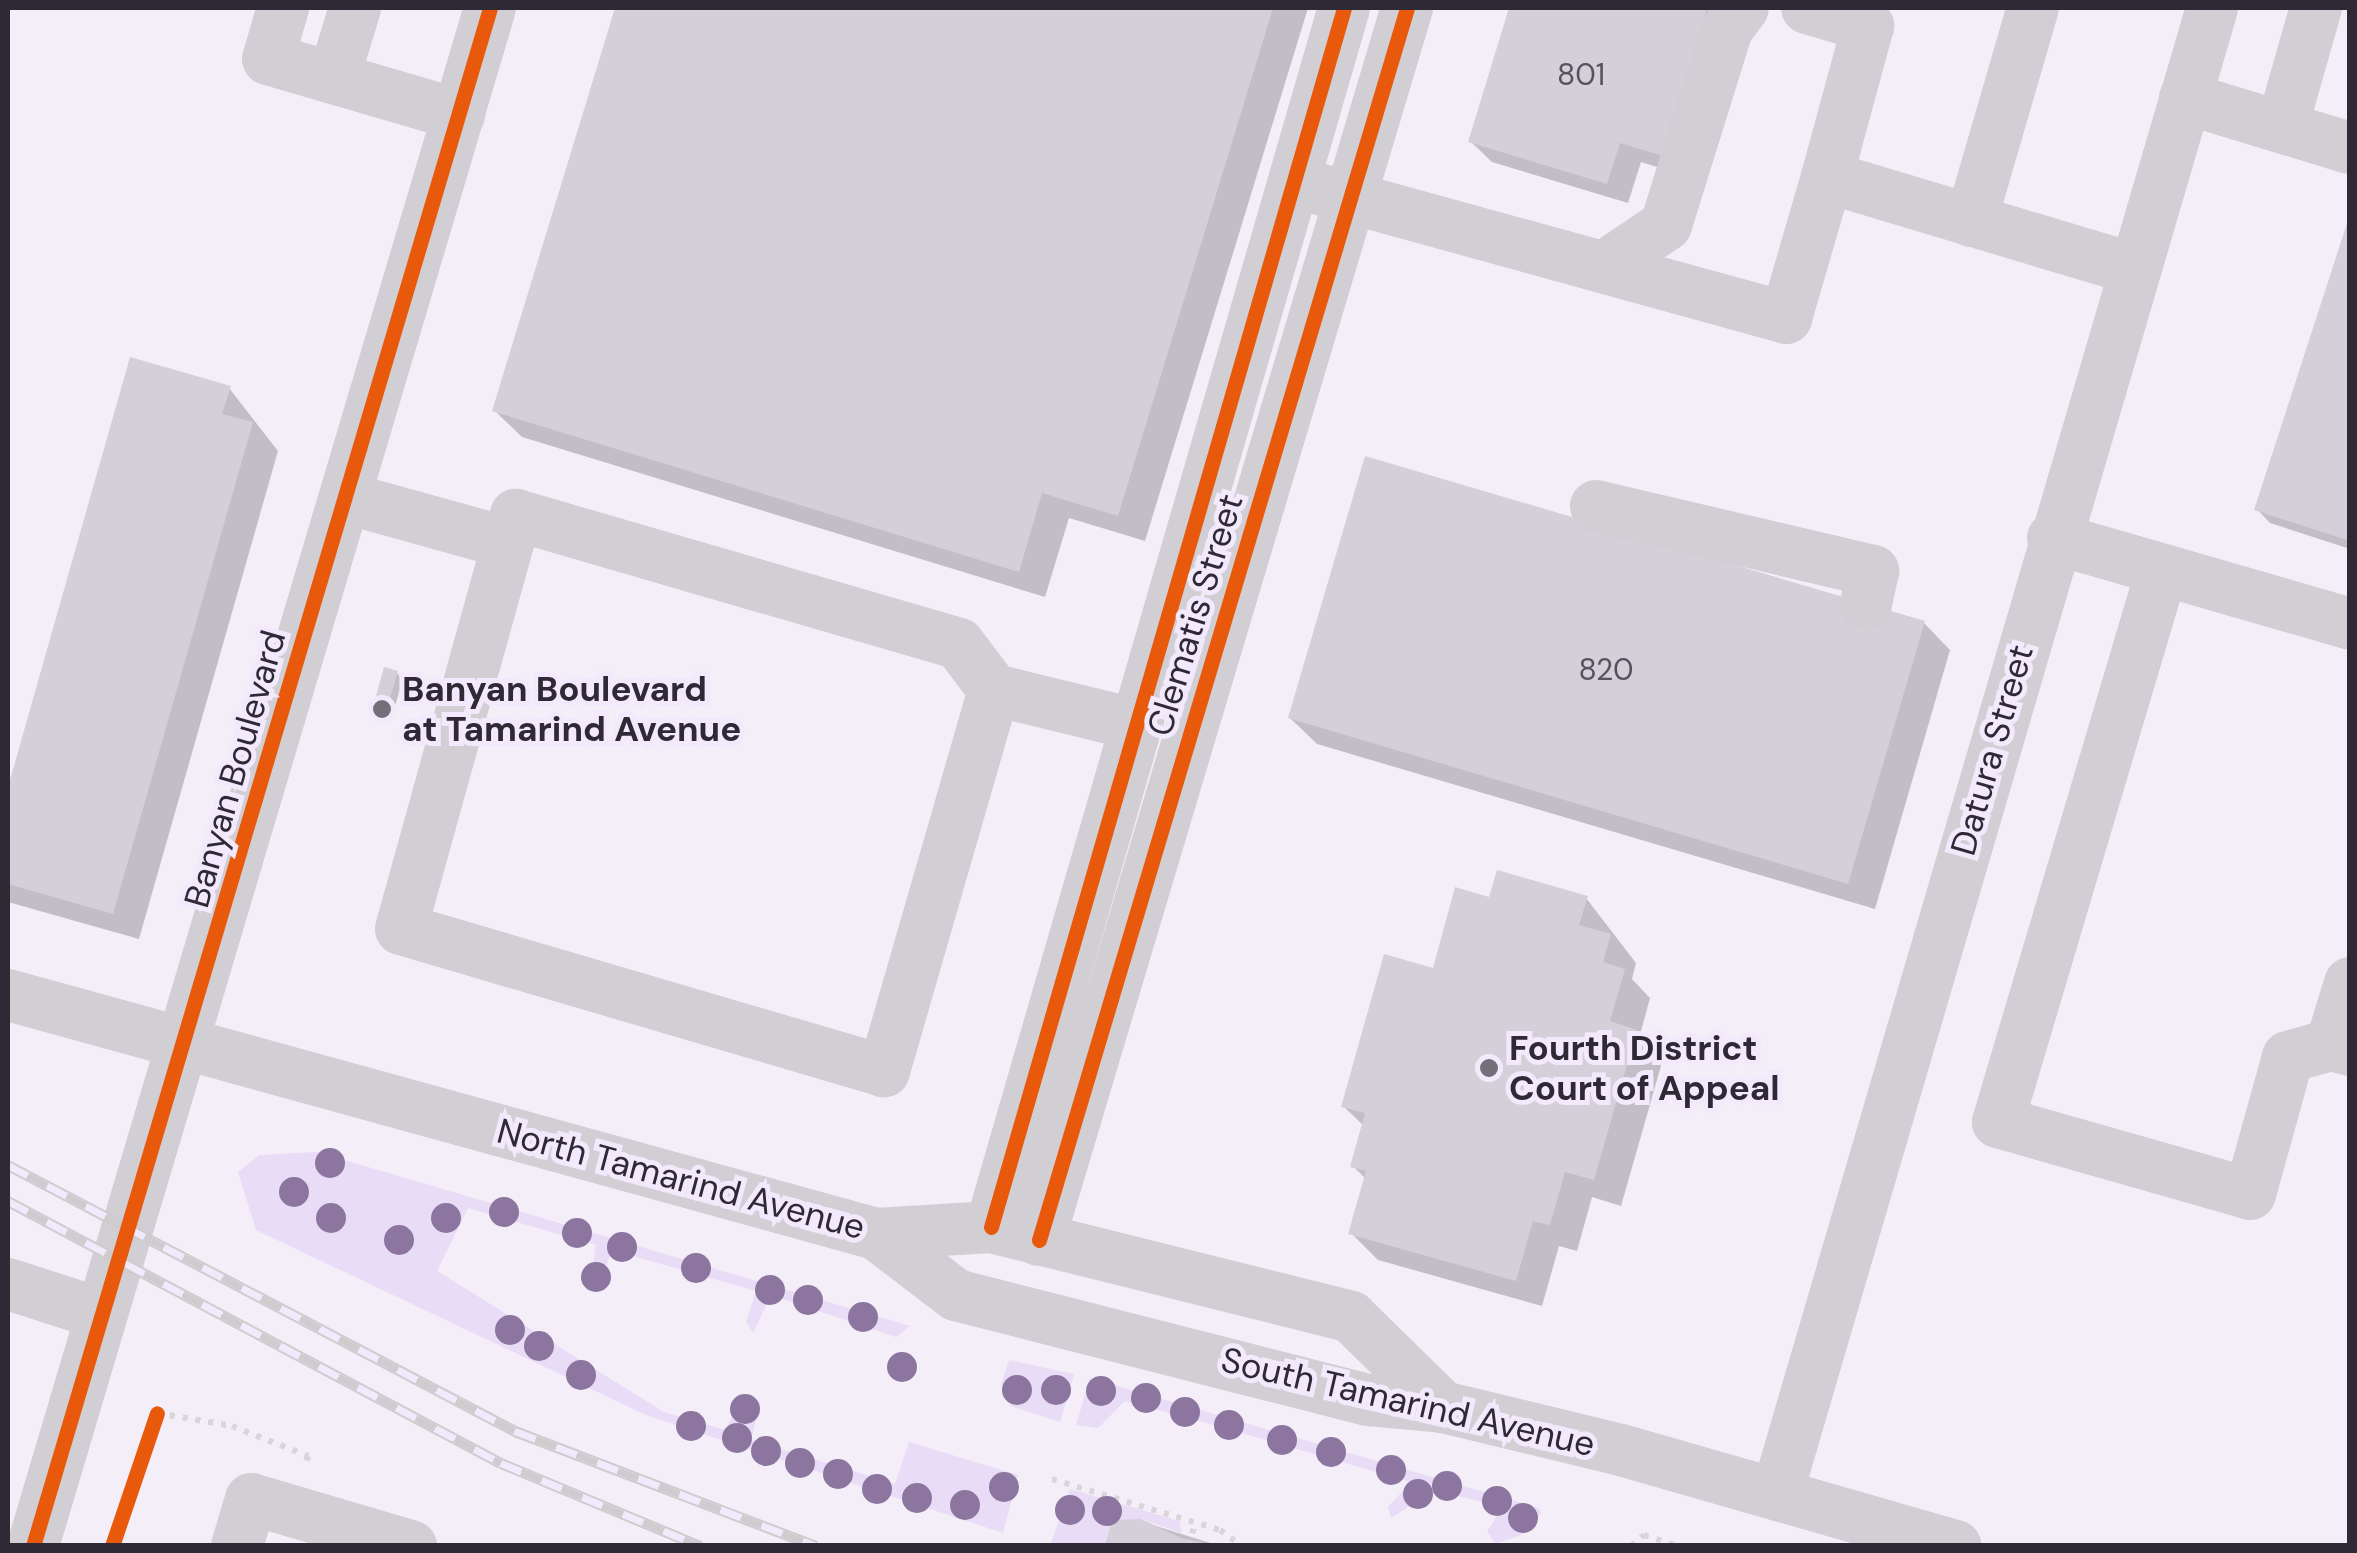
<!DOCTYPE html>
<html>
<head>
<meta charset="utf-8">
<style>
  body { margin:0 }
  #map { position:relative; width:2357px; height:1553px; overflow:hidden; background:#f3eef8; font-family:"DM Sans",sans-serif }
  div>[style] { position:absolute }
  .green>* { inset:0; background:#e8dcf6 }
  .shadow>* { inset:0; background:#0003 }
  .building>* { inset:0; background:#d4cfd9 }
  .path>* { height:6px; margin-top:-3px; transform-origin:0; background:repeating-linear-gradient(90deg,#d8d6d9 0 5px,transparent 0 13px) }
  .minor>* { height:52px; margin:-26px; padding:0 26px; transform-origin:26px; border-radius:26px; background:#d2cfd4 }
  .rail>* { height:11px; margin-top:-5.5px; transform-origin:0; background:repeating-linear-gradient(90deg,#f2e9fd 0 22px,#cecccf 0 44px); box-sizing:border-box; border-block:2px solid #cecccf }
  .cycleway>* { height:15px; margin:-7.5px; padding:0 7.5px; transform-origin:7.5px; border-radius:7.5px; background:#e8590c }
  .trees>* { width:30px; height:30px; margin:-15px; border-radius:50%; background:#8c759e }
  .dots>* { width:28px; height:28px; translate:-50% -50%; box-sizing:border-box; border:5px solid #f2e9fd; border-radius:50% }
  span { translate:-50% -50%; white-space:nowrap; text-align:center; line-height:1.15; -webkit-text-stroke:10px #f2e9fd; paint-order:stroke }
  .number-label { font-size:30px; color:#58525f }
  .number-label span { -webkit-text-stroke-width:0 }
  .street-label { font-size:35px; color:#2f2936 }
  .poi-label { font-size:35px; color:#2f2936; font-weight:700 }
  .left { translate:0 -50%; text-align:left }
  .frame { position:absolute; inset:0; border:10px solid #2f2936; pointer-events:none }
</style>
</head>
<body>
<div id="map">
  <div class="green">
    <i style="clip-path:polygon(317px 1152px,910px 1326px,896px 1337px,771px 1295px,753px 1333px,746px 1322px,756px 1291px,612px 1250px,599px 1285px,590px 1285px,596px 1245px,468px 1208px,437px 1271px,664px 1412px,725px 1430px,744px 1395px,760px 1403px,751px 1440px,895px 1484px,909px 1442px,1018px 1475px,1003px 1533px,646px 1415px,256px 1230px,238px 1172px,260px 1155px)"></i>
    <i style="clip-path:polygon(1009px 1360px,1074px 1374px,1060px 1422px,1011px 1406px,1001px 1385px)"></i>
    <i style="clip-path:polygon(1090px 1378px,1539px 1508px,1541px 1513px,1521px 1535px,1495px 1544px,1487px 1531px,1503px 1507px,1434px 1490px,1391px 1518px,1388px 1507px,1411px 1482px,1228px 1429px,1125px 1401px,1098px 1428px,1076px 1425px)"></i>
    <i style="clip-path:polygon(1070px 1489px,1179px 1521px,1182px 1533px,1141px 1519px,1105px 1545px,1050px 1546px)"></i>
  </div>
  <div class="shadow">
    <i style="clip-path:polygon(618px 8px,1308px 8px,1145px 541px,1069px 518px,1045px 597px,522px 437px,495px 411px)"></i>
    <i style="clip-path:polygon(1512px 8px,1734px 8px,1683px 175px,1641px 162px,1628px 203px,1492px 162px,1471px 142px)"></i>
    <i style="clip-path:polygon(2350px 220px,2350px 549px,2270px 523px,2257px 509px)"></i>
    <i style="clip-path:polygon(132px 360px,229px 388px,278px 451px,139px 939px,8px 902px,8px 796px)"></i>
    <i style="clip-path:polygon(1924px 623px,1950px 650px,1875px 909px,1317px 744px,1290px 718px)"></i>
    <i style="clip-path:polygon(397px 673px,403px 680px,394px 709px,378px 699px)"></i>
    <i style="clip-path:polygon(1586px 898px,1636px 963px,1632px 979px,1650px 998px,1640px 1035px,1663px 1059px,1621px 1206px,1592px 1197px,1577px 1251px,1559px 1246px,1542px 1306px,1378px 1260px,1351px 1233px,1366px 1179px,1353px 1166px,1364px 1126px,1343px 1106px,1490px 900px)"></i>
    <i style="clip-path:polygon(1140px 1521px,1220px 1546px,1108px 1546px)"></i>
  </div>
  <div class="building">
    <i style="clip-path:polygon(615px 8px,1273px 8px,1118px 516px,1042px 493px,1019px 572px,492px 411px)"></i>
    <i style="clip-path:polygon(1509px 8px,1707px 8px,1663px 156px,1620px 143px,1607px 184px,1468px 142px)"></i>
    <i style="clip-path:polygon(2350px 214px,2350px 541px,2254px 510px)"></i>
    <i style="clip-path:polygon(130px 357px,231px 386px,222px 414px,253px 422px,113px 914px,8px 884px,8px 787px)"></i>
    <i style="clip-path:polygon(1365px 456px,1925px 621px,1848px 884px,1288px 718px)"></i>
    <i style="clip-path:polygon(384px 667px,398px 671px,388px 705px,375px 700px)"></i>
    <i style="clip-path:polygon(1497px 870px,1588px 896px,1579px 925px,1611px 934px,1603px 962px,1625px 969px,1610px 1021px,1637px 1030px,1594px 1180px,1565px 1172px,1550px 1225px,1533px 1221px,1516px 1281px,1348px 1234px,1366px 1171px,1350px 1167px,1365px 1113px,1341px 1107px,1384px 954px,1433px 968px,1455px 887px,1489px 897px)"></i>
    <i style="clip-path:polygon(1141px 1519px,1181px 1538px,1221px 1546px,1105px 1546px,1112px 1520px)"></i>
  </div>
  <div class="path">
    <i style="left:157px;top:1413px;width:76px;rotate:9.8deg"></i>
    <i style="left:232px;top:1426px;width:82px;rotate:21.5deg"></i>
    <i style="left:308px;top:1456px;width:9px;rotate:108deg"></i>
    <i style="left:1052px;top:1479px;width:176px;rotate:16.9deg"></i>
    <i style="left:1220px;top:1530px;width:27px;rotate:36deg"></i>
    <i style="left:1189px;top:1546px;width:24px;rotate:-75deg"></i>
    <i style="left:1631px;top:1546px;width:17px;rotate:-40deg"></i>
    <i style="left:1644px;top:1535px;width:35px;rotate:18deg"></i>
  </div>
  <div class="minor">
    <i style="left:283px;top:8px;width:53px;rotate:106.4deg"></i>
    <i style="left:268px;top:59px;width:199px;rotate:16.3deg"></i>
    <i style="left:1807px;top:8px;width:64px;rotate:16.4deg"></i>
    <i style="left:1868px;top:26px;width:156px;rotate:105.2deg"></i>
    <i style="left:334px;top:77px;width:72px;rotate:-73.1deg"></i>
    <i style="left:2185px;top:98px;width:172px;rotate:16.9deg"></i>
    <i style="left:2282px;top:127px;width:124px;rotate:-74.1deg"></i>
    <i style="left:1315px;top:188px;width:489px;rotate:15.4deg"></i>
    <i style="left:1786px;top:318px;width:147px;rotate:-73.8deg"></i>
    <i style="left:1827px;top:177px;width:320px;rotate:16.7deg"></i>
    <i style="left:1971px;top:221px;width:222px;rotate:-73.8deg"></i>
    <i style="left:1604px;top:267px;width:75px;rotate:-34.1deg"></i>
    <i style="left:1666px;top:225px;width:205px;rotate:-72.7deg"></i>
    <i style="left:1727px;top:29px;width:26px;rotate:-53deg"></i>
    <i style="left:346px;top:498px;width:168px;rotate:15.5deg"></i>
    <i style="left:1596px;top:506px;width:285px;rotate:13.2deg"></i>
    <i style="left:1873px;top:571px;width:34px;rotate:102deg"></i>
    <i style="left:2053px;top:538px;width:309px;rotate:16.1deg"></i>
    <i style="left:2162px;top:570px;width:576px;rotate:106.55deg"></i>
    <i style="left:1998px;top:1122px;width:262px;rotate:15.9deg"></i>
    <i style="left:2250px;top:1194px;width:142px;rotate:-74.5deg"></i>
    <i style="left:2288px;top:1057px;width:45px;rotate:-15.6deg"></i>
    <i style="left:994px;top:690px;width:397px;rotate:106.1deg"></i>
    <i style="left:884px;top:1071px;width:503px;rotate:-163.62deg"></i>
    <i style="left:401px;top:929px;width:430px;rotate:-74.5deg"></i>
    <i style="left:516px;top:515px;width:461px;rotate:16.2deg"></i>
    <i style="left:959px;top:644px;width:58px;rotate:52.7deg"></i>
    <i style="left:994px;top:690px;width:144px;rotate:13.7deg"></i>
    <i style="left:2350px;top:983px;width:65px;rotate:107deg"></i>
    <i style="left:2331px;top:1045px;width:20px;rotate:15deg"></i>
    <i style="left:8px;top:995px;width:900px;rotate:15.39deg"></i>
    <i style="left:876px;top:1234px;width:115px;rotate:-3.5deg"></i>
    <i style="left:991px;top:1227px;width:371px;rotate:14deg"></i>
    <i style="left:1351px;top:1317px;width:129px;rotate:44.4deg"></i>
    <i style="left:991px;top:1227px;width:1269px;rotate:-73.85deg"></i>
    <i style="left:876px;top:1234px;width:101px;rotate:37.3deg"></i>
    <i style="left:956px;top:1295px;width:426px;rotate:14.3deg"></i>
    <i style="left:1369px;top:1400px;width:74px;rotate:5.4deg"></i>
    <i style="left:1443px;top:1407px;width:183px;rotate:13.6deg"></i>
    <i style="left:1621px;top:1450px;width:348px;rotate:16deg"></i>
    <i style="left:1039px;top:1240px;width:1286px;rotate:-73.37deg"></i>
    <i style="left:8px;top:1284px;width:98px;rotate:17.9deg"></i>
    <i style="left:1777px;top:1494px;width:1548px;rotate:-73.68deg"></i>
    <i style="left:33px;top:1546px;width:1604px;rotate:-73.45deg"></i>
    <i style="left:237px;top:1546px;width:49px;rotate:-73.4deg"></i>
    <i style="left:251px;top:1499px;width:167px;rotate:16.4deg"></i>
  </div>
  <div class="rail">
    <i style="left:8px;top:1165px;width:573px;rotate:27.68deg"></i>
    <i style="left:515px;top:1431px;width:322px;rotate:20.9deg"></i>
    <i style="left:8px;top:1201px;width:558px;rotate:27.99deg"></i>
    <i style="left:501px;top:1463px;width:216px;rotate:22.6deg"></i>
  </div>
  <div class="cycleway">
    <i style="left:991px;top:1227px;width:1269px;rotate:-73.85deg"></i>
    <i style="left:1039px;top:1240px;width:1286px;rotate:-73.37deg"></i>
    <i style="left:33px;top:1546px;width:1604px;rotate:-73.45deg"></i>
    <i style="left:112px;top:1546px;width:140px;rotate:-71.3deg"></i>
  </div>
  <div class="trees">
    <i style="left:330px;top:1163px"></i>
    <i style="left:294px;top:1192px"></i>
    <i style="left:504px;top:1212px"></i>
    <i style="left:331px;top:1218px"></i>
    <i style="left:446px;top:1218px"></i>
    <i style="left:577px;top:1233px"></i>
    <i style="left:399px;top:1240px"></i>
    <i style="left:622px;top:1247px"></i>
    <i style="left:696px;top:1268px"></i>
    <i style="left:596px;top:1277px"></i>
    <i style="left:770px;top:1290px"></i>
    <i style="left:808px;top:1300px"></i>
    <i style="left:863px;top:1317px"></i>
    <i style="left:510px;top:1330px"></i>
    <i style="left:539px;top:1346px"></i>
    <i style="left:902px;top:1367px"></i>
    <i style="left:581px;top:1375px"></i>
    <i style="left:1017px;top:1390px"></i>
    <i style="left:1056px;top:1390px"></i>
    <i style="left:1101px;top:1391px"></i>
    <i style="left:1146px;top:1398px"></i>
    <i style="left:745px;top:1409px"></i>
    <i style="left:1185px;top:1412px"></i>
    <i style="left:1229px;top:1425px"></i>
    <i style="left:691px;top:1426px"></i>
    <i style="left:737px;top:1438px"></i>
    <i style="left:1282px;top:1440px"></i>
    <i style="left:766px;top:1451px"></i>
    <i style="left:1331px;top:1452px"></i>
    <i style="left:800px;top:1463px"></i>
    <i style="left:1391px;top:1470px"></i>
    <i style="left:838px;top:1474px"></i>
    <i style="left:1447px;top:1486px"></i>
    <i style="left:1004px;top:1487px"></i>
    <i style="left:877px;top:1489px"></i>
    <i style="left:1418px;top:1494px"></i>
    <i style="left:917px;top:1498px"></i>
    <i style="left:1497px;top:1501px"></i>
    <i style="left:965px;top:1505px"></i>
    <i style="left:1070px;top:1510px"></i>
    <i style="left:1107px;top:1511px"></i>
    <i style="left:1523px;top:1518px"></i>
  </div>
  <div class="dots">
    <i style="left:382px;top:709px;background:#746e7a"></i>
    <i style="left:1489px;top:1068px;background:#746e7a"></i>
  </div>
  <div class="number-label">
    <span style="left:1581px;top:75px">801</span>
    <span style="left:1606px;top:670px">820</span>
  </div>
  <div class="street-label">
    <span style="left:1195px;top:615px;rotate:-73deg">Clematis Street</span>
    <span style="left:1992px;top:750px;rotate:-74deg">Datura Street</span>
    <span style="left:235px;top:769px;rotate:-74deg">Banyan Boulevard</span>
    <span style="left:681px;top:1179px;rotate:15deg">North Tamarind Avenue</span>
    <span style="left:1408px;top:1402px;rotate:13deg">South Tamarind Avenue</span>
  </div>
  <div class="poi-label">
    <span class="left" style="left:402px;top:709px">Banyan Boulevard<br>at Tamarind Avenue</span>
    <span class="left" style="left:1509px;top:1068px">Fourth District<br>Court of Appeal</span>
  </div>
  <div class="frame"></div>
</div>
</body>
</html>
